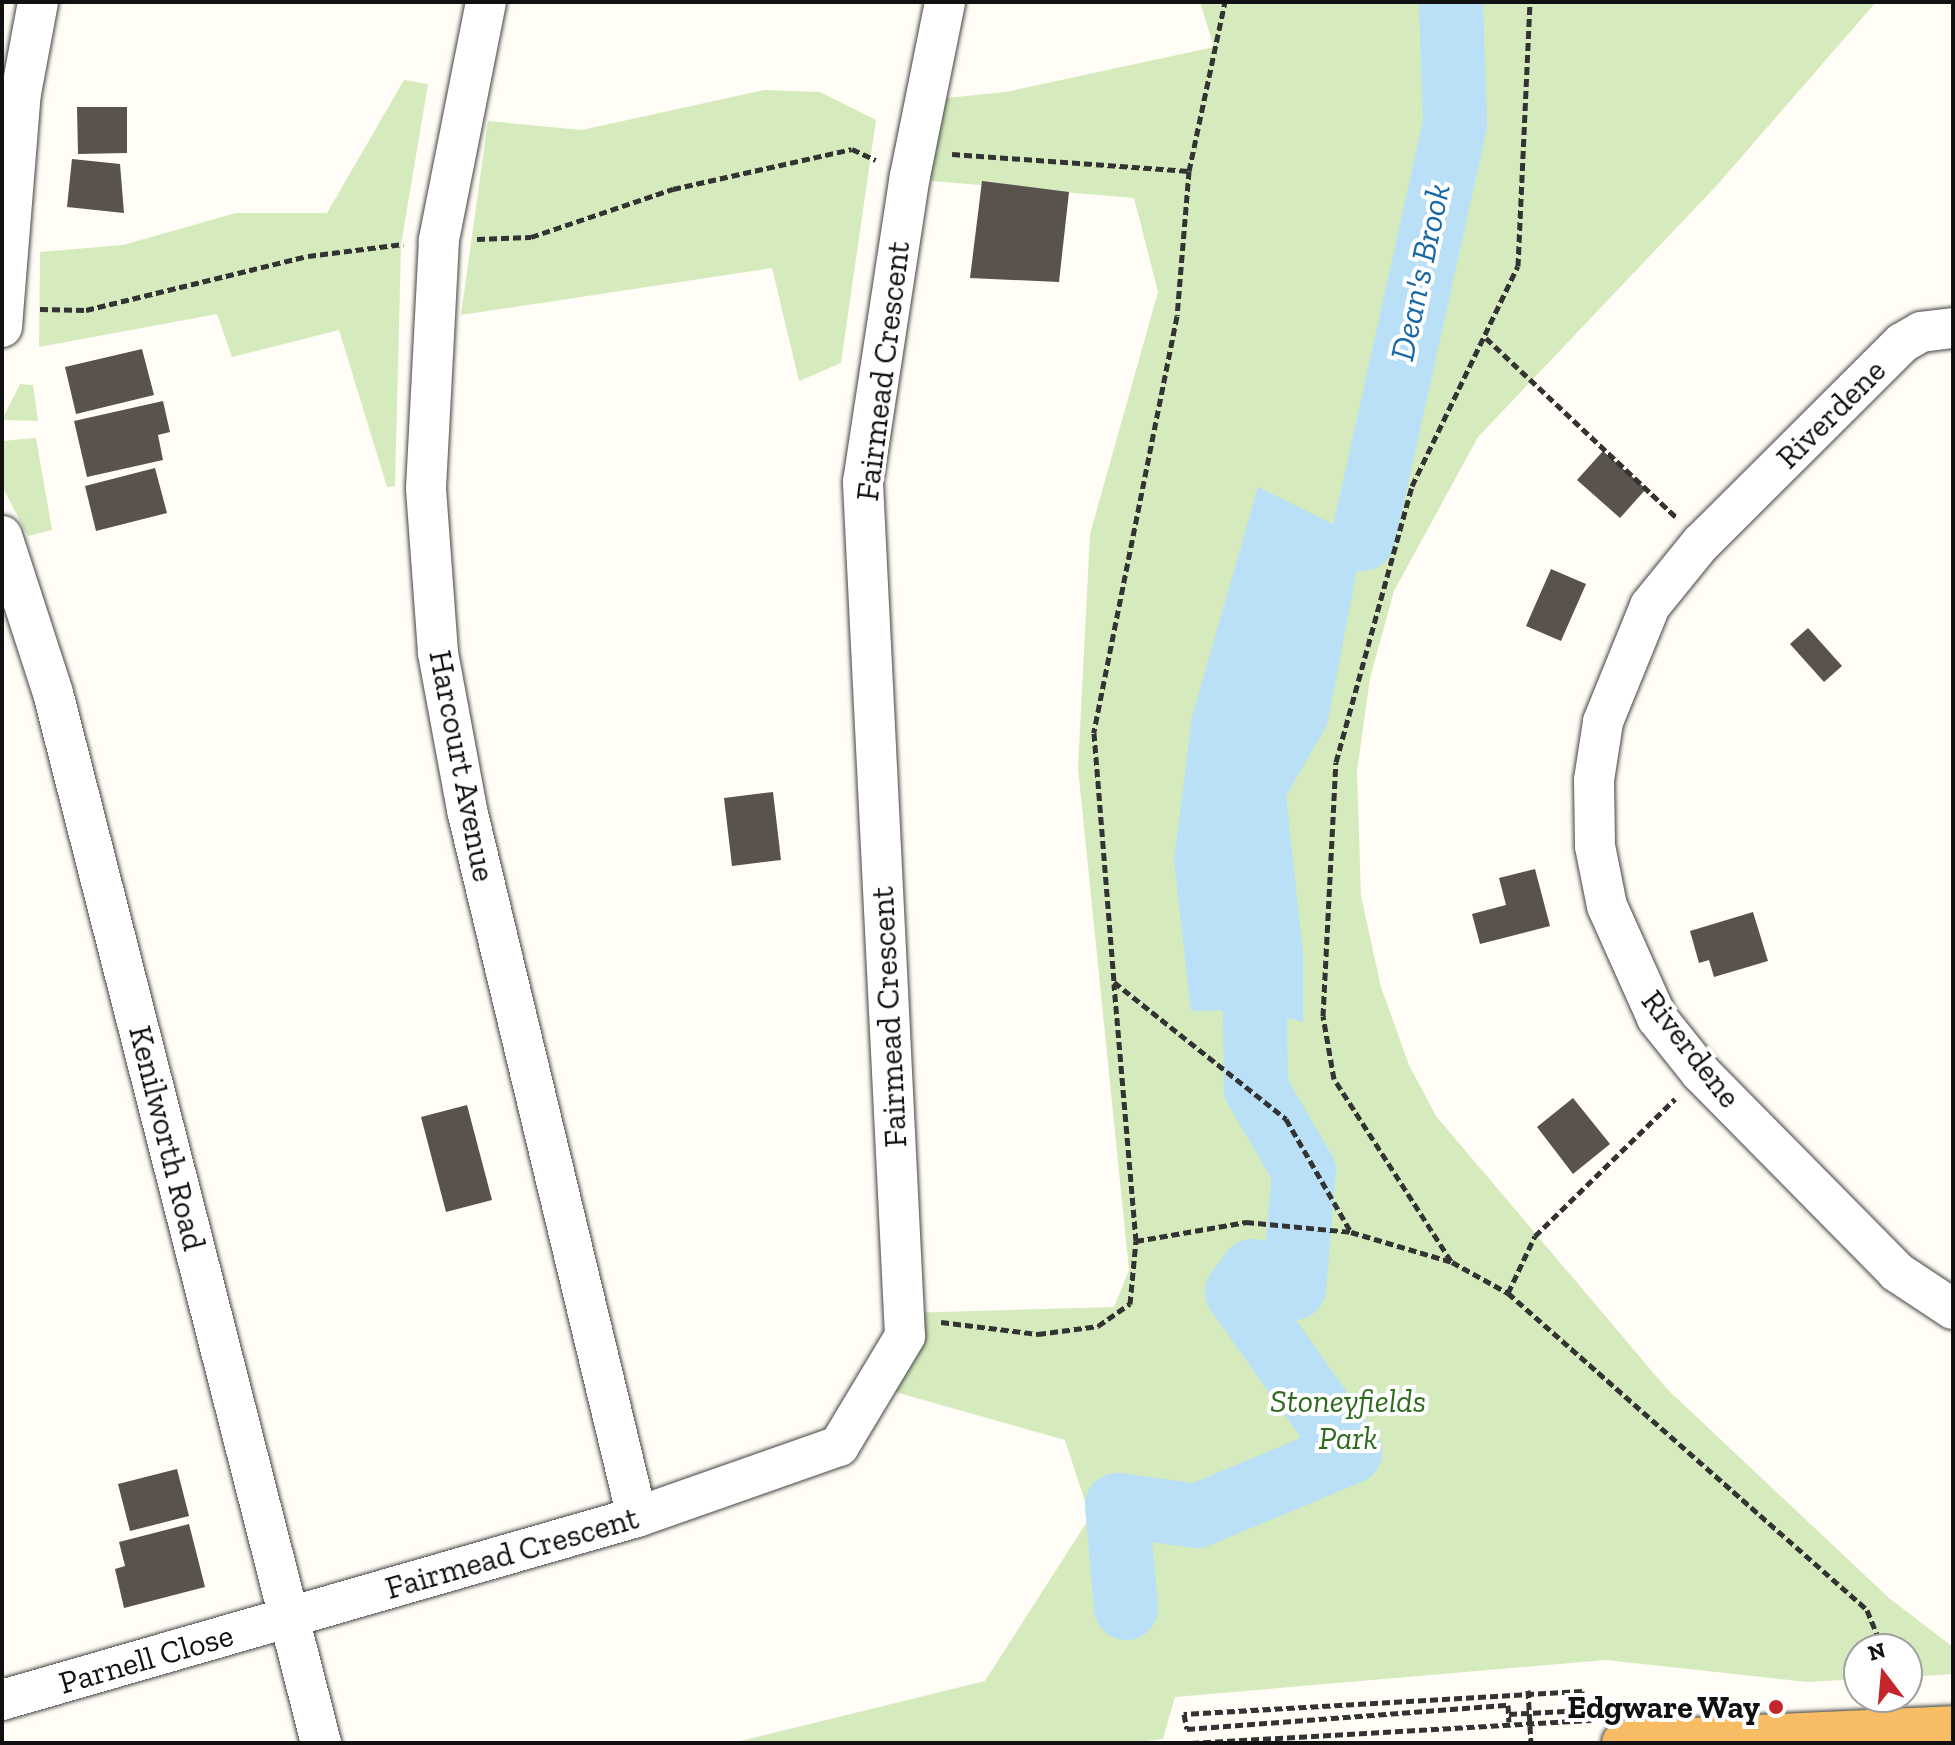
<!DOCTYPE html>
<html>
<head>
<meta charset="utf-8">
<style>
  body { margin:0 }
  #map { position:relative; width:1955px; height:1745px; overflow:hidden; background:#fffdf5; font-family:"Zilla Slab",serif }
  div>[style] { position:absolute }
  .green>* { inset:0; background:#d5ebbd }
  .water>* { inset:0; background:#b9e0f7 }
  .river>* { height:64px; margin:-32px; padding:0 32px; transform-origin:32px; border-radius:32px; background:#b9e0f7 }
  .building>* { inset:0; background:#5a524d }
  .path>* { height:5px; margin-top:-2.5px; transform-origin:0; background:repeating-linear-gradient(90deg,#333 0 8px,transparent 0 12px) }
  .roads { filter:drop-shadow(0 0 2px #444) drop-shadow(0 0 2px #444) }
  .minor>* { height:40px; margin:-20px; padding:0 20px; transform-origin:20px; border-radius:20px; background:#fff }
  .trunk>* { height:44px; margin:-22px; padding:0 22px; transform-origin:22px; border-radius:22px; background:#f7bc64 }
  .path-bridge>* { height:5px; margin-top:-2.5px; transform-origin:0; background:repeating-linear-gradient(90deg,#333 0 8px,transparent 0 12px) }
  .dots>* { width:22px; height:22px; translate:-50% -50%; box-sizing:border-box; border:4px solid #fff; border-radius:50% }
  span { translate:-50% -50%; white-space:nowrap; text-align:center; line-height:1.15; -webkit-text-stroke:8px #fff; paint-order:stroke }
  .street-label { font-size:32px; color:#111 }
  .park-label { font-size:32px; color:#2f6b1f; font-style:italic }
  .poi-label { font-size:32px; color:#111; font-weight:700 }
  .right { translate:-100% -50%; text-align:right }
  .water-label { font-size:34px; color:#1768a6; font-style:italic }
  .frame { position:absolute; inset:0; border:4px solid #111; pointer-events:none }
  .north { position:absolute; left:1843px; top:1633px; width:80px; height:80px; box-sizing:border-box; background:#fff; border:2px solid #a0a0a0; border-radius:50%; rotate:344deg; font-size:22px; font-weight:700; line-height:32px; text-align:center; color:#111 }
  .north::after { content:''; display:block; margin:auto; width:28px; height:36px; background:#c4262e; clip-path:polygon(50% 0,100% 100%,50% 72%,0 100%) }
</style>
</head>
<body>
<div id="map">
  <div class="green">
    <i style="clip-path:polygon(1200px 2px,1876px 2px,1718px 184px,1478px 437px,1394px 591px,1370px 678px,1357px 771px,1361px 896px,1381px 987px,1409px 1065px,1436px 1116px,1667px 1389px,1889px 1598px,1953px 1647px,1953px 1674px,1907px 1677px,1907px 1649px,1859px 1649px,1859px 1679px,1807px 1682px,1606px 1660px,1175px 1697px,1163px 1739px,1130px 1743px,732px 1743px,985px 1681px,1090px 1517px,1065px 1440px,874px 1386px,905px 1313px,1114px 1307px,1129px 1270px,1078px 768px,1090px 534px,1158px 292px,1134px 198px,909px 179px,927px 100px,1006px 92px,1214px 47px)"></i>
    <i style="clip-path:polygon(404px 80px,428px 84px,401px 245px,395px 486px,387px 487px,339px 330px,232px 357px,217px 314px,39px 347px,40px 252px,123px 245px,236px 213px,327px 213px)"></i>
    <i style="clip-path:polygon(764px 90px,820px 92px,876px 120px,841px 363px,799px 381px,772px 268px,461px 315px,488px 121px,582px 130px)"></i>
    <i style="clip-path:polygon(20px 384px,33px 385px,38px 421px,2px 420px)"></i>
    <i style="clip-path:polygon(36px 438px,52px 530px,28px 536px,2px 486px,2px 441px)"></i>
  </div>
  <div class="water">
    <i style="clip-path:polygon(1258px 487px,1363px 539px,1327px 725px,1286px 796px,1303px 953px,1303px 1022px,1255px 1010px,1191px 1011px,1174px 861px,1192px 717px)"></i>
  </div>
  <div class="river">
    <i style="left:1363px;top:539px;width:424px;rotate:-77.5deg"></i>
    <i style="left:1455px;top:125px;width:123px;rotate:-91.9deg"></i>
    <i style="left:1126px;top:1608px;width:103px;rotate:-95deg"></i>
    <i style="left:1117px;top:1505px;width:81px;rotate:7.8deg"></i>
    <i style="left:1197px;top:1516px;width:166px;rotate:-22.7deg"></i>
    <i style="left:1350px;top:1452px;width:196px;rotate:-125.2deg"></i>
    <i style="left:1237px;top:1292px;width:26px;rotate:-54deg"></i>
    <i style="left:1252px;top:1271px;width:45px;rotate:22deg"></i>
    <i style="left:1294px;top:1288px;width:117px;rotate:-85.1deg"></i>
    <i style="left:1304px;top:1171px;width:95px;rotate:-120.3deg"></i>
    <i style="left:1256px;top:1089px;width:79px;rotate:-90.7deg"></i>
  </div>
  <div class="building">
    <i style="clip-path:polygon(77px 107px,127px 107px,127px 153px,78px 154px)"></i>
    <i style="clip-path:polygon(72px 159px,120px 164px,124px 213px,67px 207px)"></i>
    <i style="clip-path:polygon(982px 181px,1069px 192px,1059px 282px,970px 278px)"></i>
    <i style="clip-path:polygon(142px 349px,154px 395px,76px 414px,65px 367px)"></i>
    <i style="clip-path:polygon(163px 401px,170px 432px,158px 435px,163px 460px,87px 477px,74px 421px)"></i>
    <i style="clip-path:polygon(1603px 451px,1646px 489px,1620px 518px,1577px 480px)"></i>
    <i style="clip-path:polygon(155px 468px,167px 513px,96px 531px,85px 486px)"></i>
    <i style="clip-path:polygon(1551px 569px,1586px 584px,1561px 641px,1526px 626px)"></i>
    <i style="clip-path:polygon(1808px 628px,1842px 666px,1824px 682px,1790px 644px)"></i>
    <i style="clip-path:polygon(773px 792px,781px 860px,732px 866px,724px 798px)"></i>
    <i style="clip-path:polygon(1535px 869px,1550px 926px,1480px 944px,1472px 914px,1506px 905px,1499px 878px)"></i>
    <i style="clip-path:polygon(1753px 912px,1768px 961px,1714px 977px,1709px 960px,1699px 963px,1690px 931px)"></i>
    <i style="clip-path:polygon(1573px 1098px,1610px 1144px,1573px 1174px,1537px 1127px)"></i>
    <i style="clip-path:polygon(467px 1105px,492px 1200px,446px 1212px,421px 1117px)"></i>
    <i style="clip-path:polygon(177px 1469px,189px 1516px,130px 1531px,118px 1484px)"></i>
    <i style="clip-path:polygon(189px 1524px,205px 1587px,124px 1608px,115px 1569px,125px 1566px,119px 1542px)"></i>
  </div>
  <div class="path">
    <i style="left:952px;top:154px;width:238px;rotate:4.1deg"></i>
    <i style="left:1189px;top:171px;width:145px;rotate:94.7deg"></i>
    <i style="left:1177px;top:316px;width:425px;rotate:101.3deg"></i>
    <i style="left:1094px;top:733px;width:250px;rotate:85.4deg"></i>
    <i style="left:1114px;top:982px;width:220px;rotate:38.5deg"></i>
    <i style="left:1286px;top:1119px;width:130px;rotate:60.1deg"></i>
    <i style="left:1351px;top:1232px;width:105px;rotate:16.5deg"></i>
    <i style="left:1452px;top:1262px;width:64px;rotate:29deg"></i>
    <i style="left:1508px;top:1293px;width:479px;rotate:41.4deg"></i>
    <i style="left:1867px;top:1610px;width:42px;rotate:67.7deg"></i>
    <i style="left:1189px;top:171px;width:173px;rotate:-78deg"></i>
    <i style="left:477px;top:239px;width:54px;rotate:-2.1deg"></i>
    <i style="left:531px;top:237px;width:150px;rotate:-18.7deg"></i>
    <i style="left:673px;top:189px;width:183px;rotate:-12.6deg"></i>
    <i style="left:852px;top:149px;width:26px;rotate:25deg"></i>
    <i style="left:40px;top:309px;width:46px;rotate:1.2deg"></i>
    <i style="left:86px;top:310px;width:228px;rotate:-13.7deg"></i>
    <i style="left:308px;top:256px;width:96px;rotate:-7.2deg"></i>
    <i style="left:1486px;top:338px;width:262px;rotate:43.3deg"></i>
    <i style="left:1136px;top:1241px;width:112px;rotate:-9.8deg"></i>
    <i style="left:1246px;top:1222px;width:105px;rotate:5.4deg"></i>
    <i style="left:1451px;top:1261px;width:216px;rotate:-122.7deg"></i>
    <i style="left:1334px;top:1079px;width:64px;rotate:-99.9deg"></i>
    <i style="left:1323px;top:1016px;width:254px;rotate:-87.1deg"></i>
    <i style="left:1336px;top:762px;width:286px;rotate:-74.6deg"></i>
    <i style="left:1412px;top:486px;width:244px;rotate:-64.3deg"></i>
    <i style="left:1518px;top:266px;width:264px;rotate:-87.4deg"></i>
    <i style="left:1508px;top:1293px;width:63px;rotate:-64.7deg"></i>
    <i style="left:1535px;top:1236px;width:196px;rotate:-44.4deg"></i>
    <i style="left:941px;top:1322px;width:98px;rotate:7.1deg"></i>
    <i style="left:1038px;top:1334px;width:61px;rotate:-7.6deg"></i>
    <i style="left:1098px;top:1326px;width:39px;rotate:-35deg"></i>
    <i style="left:1130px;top:1304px;width:63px;rotate:-84.6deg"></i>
    <i style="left:1136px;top:1241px;width:258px;rotate:-94.9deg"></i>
    <i style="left:1509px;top:1714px;width:74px;rotate:-3.1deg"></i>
    <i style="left:1583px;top:1710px;width:19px;rotate:-93deg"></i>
    <i style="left:1582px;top:1691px;width:399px;rotate:176.7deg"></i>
    <i style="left:1184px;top:1714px;width:15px;rotate:79deg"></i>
    <i style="left:1187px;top:1729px;width:322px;rotate:-4.3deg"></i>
    <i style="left:1508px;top:1705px;width:17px;rotate:87deg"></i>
    <i style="left:1191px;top:1743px;width:401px;rotate:-3.3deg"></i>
  </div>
  <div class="roads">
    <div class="minor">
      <i style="left:486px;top:2px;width:243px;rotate:101.2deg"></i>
      <i style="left:439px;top:240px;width:249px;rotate:93deg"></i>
      <i style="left:426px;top:489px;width:164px;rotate:85.8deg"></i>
      <i style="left:438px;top:653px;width:160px;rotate:79.5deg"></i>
      <i style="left:467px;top:810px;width:727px;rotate:76.48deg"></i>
      <i style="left:2px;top:327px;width:235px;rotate:-85.4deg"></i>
      <i style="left:21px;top:93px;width:93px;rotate:-79.4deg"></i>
      <i style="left:1953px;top:328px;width:32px;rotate:173deg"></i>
      <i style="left:1921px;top:332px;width:22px;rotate:150deg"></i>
      <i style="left:1902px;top:343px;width:284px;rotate:135.1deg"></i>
      <i style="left:1701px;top:543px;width:81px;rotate:129deg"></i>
      <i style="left:1650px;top:606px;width:125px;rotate:112.1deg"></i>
      <i style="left:1603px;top:722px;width:59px;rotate:98.8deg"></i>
      <i style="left:1594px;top:780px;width:66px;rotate:89.1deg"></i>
      <i style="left:1595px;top:846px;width:61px;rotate:78.7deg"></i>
      <i style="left:1607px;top:906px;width:123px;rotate:65.9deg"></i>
      <i style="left:1657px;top:1018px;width:70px;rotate:51.3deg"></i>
      <i style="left:1701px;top:1073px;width:279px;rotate:45.4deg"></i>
      <i style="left:1897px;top:1272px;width:67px;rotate:33.5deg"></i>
      <i style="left:2px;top:536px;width:165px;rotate:72deg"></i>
      <i style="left:53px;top:693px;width:1084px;rotate:75.68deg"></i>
      <i style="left:2px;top:1700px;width:661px;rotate:-16.08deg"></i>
      <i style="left:637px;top:1517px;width:214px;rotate:-19.4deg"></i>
      <i style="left:839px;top:1446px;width:128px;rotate:-59deg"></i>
      <i style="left:905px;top:1336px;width:855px;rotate:-92.82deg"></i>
      <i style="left:863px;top:482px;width:310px;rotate:-81.3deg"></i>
      <i style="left:910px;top:176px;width:177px;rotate:-78.6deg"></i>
    </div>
    <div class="trunk">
      <i style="left:1624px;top:1743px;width:329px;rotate:-2.6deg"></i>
    </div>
  </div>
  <div class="path-bridge">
    <i style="left:1528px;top:1690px;width:53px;rotate:86.8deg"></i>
  </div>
  <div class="dots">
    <i style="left:1776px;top:1707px;background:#c4262e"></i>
  </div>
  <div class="street-label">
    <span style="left:883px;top:371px;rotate:-83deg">Fairmead Crescent</span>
    <span style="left:1831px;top:414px;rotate:-45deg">Riverdene</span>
    <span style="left:462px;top:766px;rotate:79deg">Harcourt Avenue</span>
    <span style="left:889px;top:1017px;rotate:-93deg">Fairmead Crescent</span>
    <span style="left:1691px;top:1049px;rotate:52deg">Riverdene</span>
    <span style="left:167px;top:1138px;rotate:76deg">Kenilworth Road</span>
    <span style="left:512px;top:1553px;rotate:-16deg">Fairmead Crescent</span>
    <span style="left:146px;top:1659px;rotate:-16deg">Parnell Close</span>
  </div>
  <div class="park-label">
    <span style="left:1348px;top:1420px">Stoneyfields<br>Park</span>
  </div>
  <div class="poi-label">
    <span class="right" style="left:1760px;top:1707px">Edgware Way</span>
  </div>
  <div class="water-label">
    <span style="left:1420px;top:272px;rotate:-78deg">Dean's Brook</span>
  </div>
  <div class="frame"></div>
  <div class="north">N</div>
</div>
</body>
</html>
